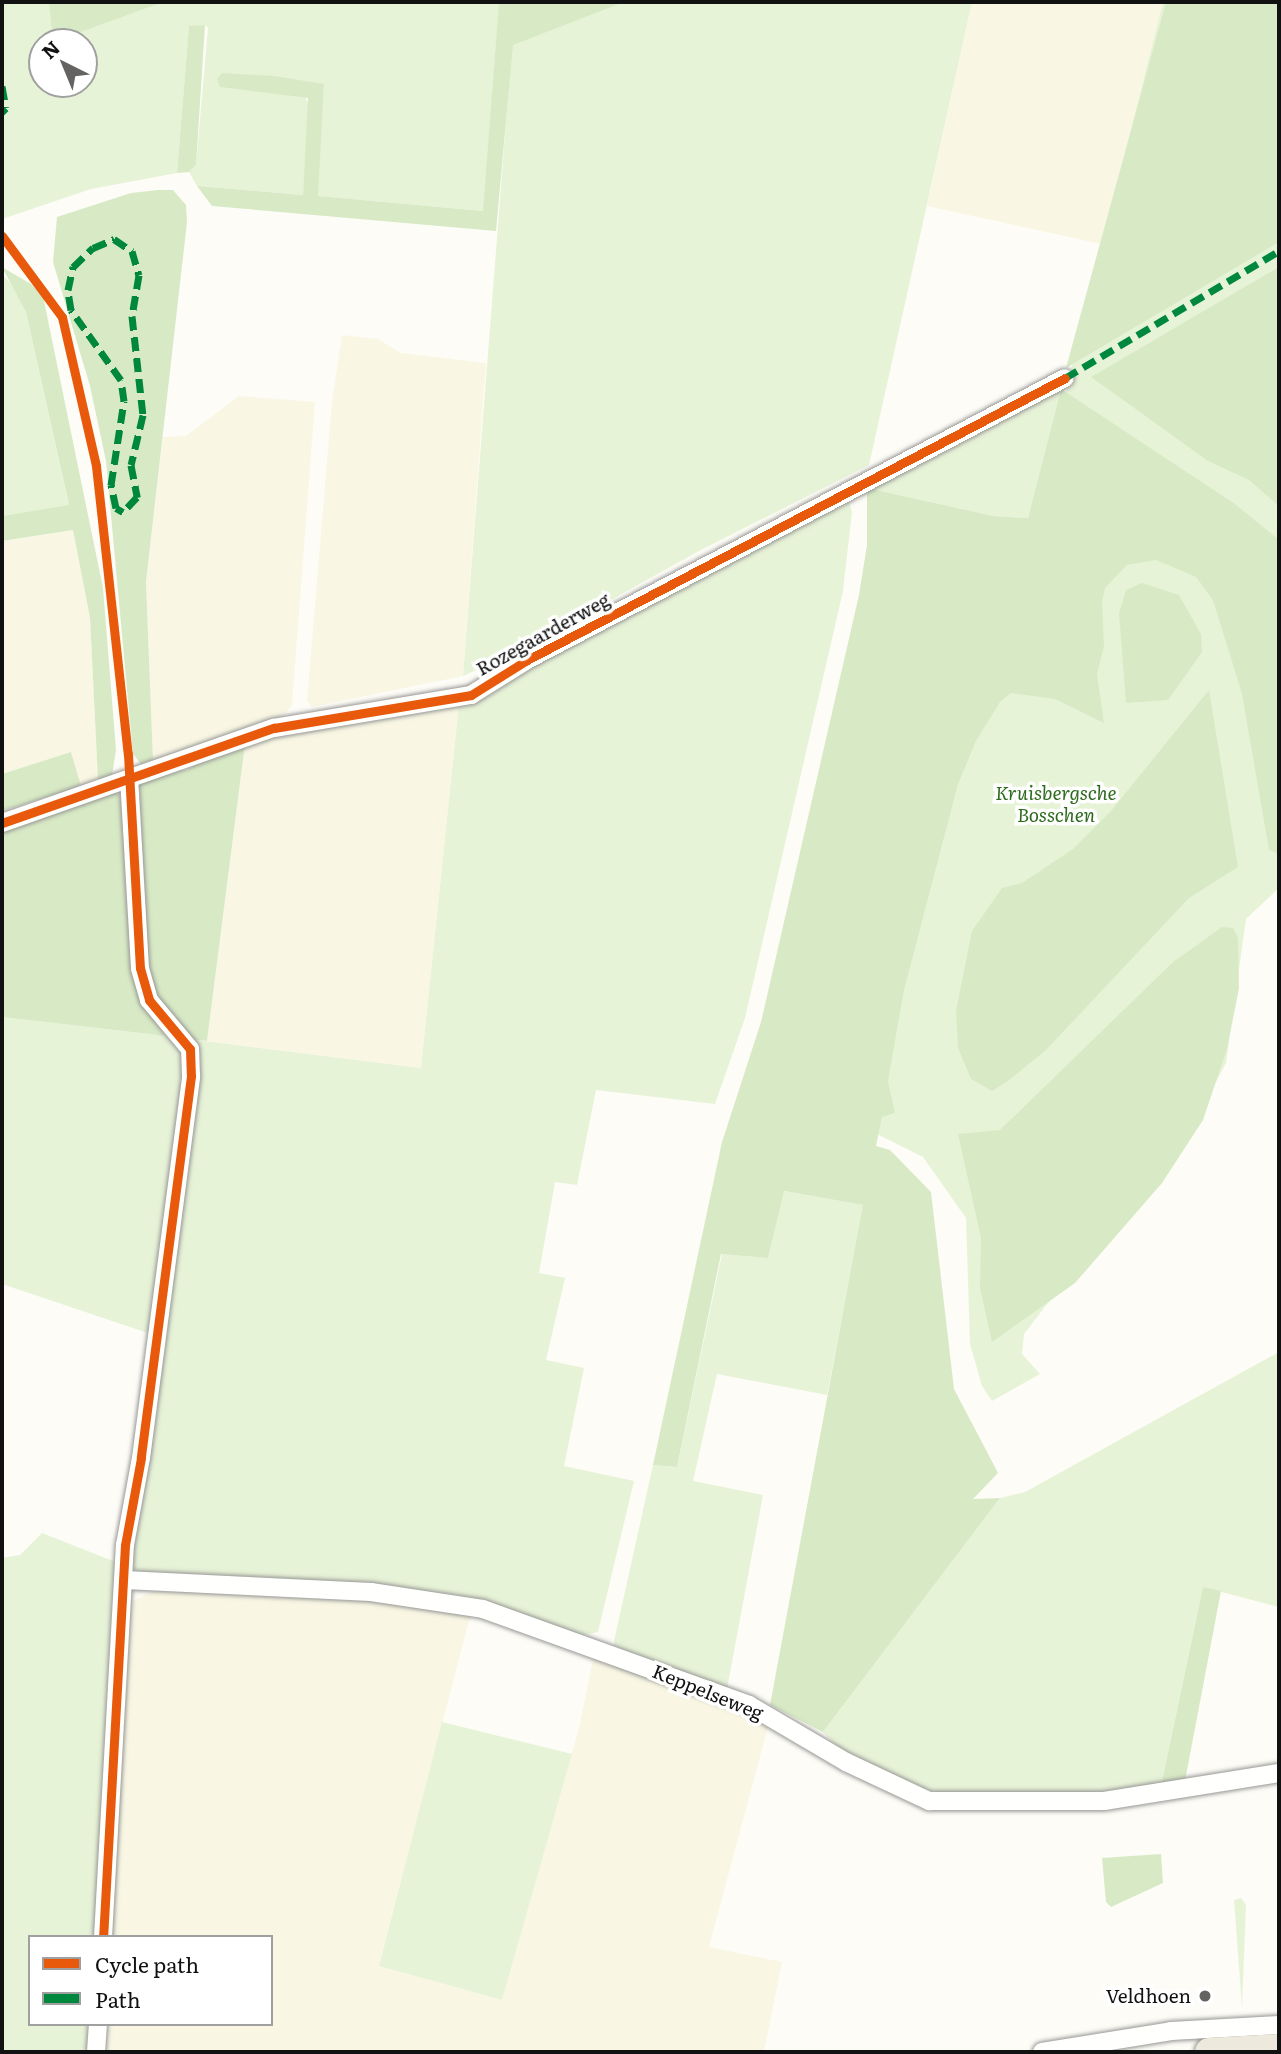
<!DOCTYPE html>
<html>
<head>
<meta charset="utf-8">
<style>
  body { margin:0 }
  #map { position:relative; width:1281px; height:2054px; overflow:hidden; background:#fdfcf7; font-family:Literata,serif }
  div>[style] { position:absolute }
  .farmland>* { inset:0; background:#f9f7e4 }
  .green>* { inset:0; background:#e7f3d7 }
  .forest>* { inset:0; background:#d8eac5 }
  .roads { filter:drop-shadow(0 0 2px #979795) drop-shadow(0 0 2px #979795) }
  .minor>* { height:18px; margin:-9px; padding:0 9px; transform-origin:9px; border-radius:9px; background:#fffffe }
  .primary>* { height:28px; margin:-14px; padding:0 14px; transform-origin:14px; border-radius:14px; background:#ede9dc }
  .quiet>* { height:7px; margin-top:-3.5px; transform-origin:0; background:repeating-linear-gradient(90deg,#00873e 0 14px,transparent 0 21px) }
  .cycleway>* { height:9px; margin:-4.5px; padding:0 4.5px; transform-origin:4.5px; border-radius:4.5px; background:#e8590c }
  .dots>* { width:19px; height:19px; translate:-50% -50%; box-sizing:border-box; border:4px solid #fff; border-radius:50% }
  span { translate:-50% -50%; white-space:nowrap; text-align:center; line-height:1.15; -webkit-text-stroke:7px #fff; paint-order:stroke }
  .street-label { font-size:19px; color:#111 }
  .park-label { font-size:19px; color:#2f6b1f; font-style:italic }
  .poi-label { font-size:19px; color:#111 }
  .right { translate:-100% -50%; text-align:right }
  .frame { position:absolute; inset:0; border:4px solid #111; pointer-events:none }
  .legend { position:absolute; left:28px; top:1935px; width:245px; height:91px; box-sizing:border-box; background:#fff; border:2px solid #a0a0a0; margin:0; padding:9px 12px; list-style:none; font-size:21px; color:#111 }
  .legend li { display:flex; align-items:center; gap:14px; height:35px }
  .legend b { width:35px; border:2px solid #a0a0a0 }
  .north { position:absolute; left:28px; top:28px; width:70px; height:70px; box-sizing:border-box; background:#fff; border:2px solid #a0a0a0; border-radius:50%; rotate:317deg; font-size:19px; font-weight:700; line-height:28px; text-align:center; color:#111 }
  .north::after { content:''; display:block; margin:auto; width:24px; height:32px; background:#646362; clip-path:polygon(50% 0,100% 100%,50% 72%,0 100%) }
</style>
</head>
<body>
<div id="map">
  <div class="farmland">
    <i style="clip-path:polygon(972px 2px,1166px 2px,1101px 244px,927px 206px)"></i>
    <i style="clip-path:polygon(342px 335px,378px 339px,401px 353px,486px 363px,463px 676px,312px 707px,307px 701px,332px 402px)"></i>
    <i style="clip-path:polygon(239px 396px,315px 402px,292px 705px,282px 717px,153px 760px,146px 582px,163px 437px,186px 436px)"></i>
    <i style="clip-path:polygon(73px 530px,90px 618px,98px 780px,81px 786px,71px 752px,2px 774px,2px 541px)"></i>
    <i style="clip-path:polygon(460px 694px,421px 1068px,207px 1041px,245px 744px)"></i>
    <i style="clip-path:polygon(197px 1590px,381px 1598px,471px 1613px,379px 1966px,502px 2000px,579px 1728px,594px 1655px,769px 1723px,709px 1947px,782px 1962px,764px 2052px,107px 2052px,108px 2024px,271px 2024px,271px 1937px,111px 1937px,131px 1602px,151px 1592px)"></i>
  </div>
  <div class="green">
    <i style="clip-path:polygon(evenodd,2px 2px,499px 2px,499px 14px,503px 2px,972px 2px,869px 465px,699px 551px,517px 652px,463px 676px,512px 45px,529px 38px,497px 30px,484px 211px,317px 196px,324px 84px,304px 95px,309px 105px,303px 195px,197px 186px,189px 172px,196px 165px,208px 28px,205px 25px,189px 27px,177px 173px,91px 189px,2px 219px,2px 2px,42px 42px,84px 42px,84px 84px,42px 84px,42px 42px)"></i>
    <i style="clip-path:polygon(1163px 2px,1279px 2px,1279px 888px,1246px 919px,1226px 1063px,1162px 1183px,1068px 1277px,1024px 1334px,1022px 1354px,1040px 1374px,992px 1401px,982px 1386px,970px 1344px,966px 1218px,923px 1157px,879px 1135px,775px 1107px,1037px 527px,1071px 370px)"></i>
    <i style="clip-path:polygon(2px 274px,16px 289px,26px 312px,69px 506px,2px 516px)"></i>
    <i style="clip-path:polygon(1061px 389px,1028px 518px,994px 516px,867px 488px)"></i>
    <i style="clip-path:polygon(848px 497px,852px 512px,843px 591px,745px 1018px,715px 1104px,596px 1090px,577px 1185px,555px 1182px,539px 1273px,565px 1278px,546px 1360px,584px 1368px,564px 1466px,634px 1481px,598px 1632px,584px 1635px,472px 1600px,410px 1588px,141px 1574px,132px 1567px,129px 1547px,199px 1075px,200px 1053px,189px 1039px,421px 1068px,460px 694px)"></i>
    <i style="clip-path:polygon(2px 1017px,166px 1036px,185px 1053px,151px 1334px,2px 1284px)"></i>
    <i style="clip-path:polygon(783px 1191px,864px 1205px,827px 1395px,717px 1374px,693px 1481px,763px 1495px,727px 1689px,615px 1646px,614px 1641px,653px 1465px,677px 1467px,722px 1254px,768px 1258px)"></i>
    <i style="clip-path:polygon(1279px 1352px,1279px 1607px,1203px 1587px,1161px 1786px,1059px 1800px,967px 1798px,914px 1787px,848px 1757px,823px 1732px,1000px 1498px,1025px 1492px)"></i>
    <i style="clip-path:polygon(42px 1533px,118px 1563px,112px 1603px,94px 1937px,30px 1937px,30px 2024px,88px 2024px,87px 2052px,2px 2052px,2px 1558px,20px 1555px)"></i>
    <i style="clip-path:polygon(442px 1722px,572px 1754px,502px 2000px,379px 1966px)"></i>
    <i style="clip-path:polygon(1241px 1898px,1246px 1905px,1242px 2007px,1234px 1900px)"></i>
  </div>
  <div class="forest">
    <i style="clip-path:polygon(49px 2px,163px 2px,53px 42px)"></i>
    <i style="clip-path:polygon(499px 2px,624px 2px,513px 45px,496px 231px,212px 206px,197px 186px,303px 195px,308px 98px,220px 87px,217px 79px,222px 73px,274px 76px,324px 84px,318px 196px,483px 211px)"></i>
    <i style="clip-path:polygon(1166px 2px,1279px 2px,1279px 242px,1066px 368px)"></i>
    <i style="clip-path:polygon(205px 25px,196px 165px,189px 172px,177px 173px,189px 26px)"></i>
    <i style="clip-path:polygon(158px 190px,173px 190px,186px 205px,187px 222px,146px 582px,153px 760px,141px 764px,133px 754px,106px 461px,90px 386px,53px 262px,57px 217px,131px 193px)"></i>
    <i style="clip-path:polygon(2px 267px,31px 284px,43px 296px,103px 588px,116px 750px,112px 775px,98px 780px,90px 618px,73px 530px,2px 541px,2px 516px,69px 505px,26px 312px)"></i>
    <i style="clip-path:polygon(1279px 267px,1279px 506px,1249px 480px,1208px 461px,1091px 377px)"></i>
    <i style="clip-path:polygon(1061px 389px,1235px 504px,1279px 540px,1279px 854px,1269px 850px,1242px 694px,1213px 600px,1196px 577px,1156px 560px,1127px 565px,1105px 588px,1102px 602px,1104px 646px,1097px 674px,1104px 723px,1055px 699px,1011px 693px,1000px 702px,976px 741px,958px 784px,904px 990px,888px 1081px,895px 1113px,882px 1117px,876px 1146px,890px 1150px,931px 1192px,954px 1389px,998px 1473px,973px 1499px,1000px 1498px,823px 1732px,770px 1705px,863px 1205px,784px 1191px,768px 1258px,721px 1254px,677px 1467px,653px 1465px,722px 1142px,761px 1022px,859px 595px,867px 545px,867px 488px,994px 516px,1028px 518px)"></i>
    <i style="clip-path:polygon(1142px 583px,1179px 595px,1201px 634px,1202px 652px,1168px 700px,1126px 703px,1119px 613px,1126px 590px)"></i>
    <i style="clip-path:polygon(1209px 690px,1238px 867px,1189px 898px,1046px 1050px,1008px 1081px,992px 1091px,971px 1079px,958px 1048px,956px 1011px,972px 931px,1002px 888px,1022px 883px,1073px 849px,1111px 811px)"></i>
    <i style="clip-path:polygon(245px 744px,207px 1041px,189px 1039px,155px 994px,148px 960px,139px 784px,168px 771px,187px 770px,203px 758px)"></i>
    <i style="clip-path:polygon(71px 752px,81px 786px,2px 811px,2px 774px)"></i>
    <i style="clip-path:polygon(114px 792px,120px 795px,123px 815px,133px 979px,143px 1005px,166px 1036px,2px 1017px,2px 825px)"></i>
    <i style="clip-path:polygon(1222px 927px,1233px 928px,1238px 938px,1239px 988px,1227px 1049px,1203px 1120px,1162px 1183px,1075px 1283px,992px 1342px,980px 1288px,981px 1238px,958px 1134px,1000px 1130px,1173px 962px)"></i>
    <i style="clip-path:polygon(1203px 1587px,1221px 1591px,1185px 1781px,1161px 1786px)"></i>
    <i style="clip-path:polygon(1161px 1854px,1163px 1883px,1111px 1907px,1106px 1902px,1102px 1858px)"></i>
  </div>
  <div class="roads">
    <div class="minor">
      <i style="left:2px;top:823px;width:288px;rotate:-19.3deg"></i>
      <i style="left:274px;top:728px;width:200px;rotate:-9.5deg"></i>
      <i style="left:471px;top:695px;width:66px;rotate:-32deg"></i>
      <i style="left:527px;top:660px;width:607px;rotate:-27.66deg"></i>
      <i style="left:125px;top:1580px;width:246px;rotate:2.8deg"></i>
      <i style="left:371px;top:1592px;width:113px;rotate:8.6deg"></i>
      <i style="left:483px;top:1609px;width:283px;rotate:19.8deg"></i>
      <i style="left:749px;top:1705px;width:113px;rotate:30.4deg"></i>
      <i style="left:846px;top:1762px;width:92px;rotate:25.2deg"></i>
      <i style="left:929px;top:1801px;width:175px"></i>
      <i style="left:1104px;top:1801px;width:177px;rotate:-9.1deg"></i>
      <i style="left:103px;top:1937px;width:393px;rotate:-86.8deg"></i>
      <i style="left:125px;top:1545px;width:88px;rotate:-79.6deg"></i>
      <i style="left:141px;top:1458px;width:385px;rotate:-82.5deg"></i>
      <i style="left:191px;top:1076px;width:27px;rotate:-92deg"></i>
      <i style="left:190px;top:1049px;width:64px;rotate:-129.9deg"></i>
      <i style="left:149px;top:1000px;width:33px;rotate:-106deg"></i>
      <i style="left:140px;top:968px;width:188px;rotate:-93.3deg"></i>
      <i style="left:96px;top:2052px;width:28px;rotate:-86deg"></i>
      <i style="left:1042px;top:2052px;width:131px;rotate:-9.2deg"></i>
      <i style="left:1171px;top:2031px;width:108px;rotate:-3.2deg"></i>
    </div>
    <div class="primary">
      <i style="left:1209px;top:2052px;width:70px;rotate:-3.3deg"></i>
    </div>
  </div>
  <div class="quiet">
    <i style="left:2px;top:86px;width:22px;rotate:80deg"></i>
    <i style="left:6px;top:108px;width:6px;rotate:135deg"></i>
    <i style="left:114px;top:239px;width:22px;rotate:34deg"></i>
    <i style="left:132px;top:251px;width:25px;rotate:74deg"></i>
    <i style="left:139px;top:275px;width:42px;rotate:99.7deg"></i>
    <i style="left:132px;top:316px;width:100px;rotate:83.7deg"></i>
    <i style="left:143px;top:415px;width:51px;rotate:103.5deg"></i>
    <i style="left:131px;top:465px;width:33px;rotate:79deg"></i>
    <i style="left:137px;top:497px;width:21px;rotate:133deg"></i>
    <i style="left:123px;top:512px;width:8px;rotate:-150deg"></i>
    <i style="left:116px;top:508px;width:24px;rotate:-102deg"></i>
    <i style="left:111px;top:485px;width:85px;rotate:-81.2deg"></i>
    <i style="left:124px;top:401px;width:21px;rotate:-98deg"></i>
    <i style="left:121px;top:380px;width:86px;rotate:-125.5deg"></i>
    <i style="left:71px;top:310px;width:20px;rotate:-99deg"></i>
    <i style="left:68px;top:290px;width:24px;rotate:-78deg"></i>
    <i style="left:73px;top:267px;width:28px;rotate:-44deg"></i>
    <i style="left:93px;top:248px;width:23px;rotate:-23deg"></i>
    <i style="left:1065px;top:378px;width:249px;rotate:-30.7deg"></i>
  </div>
  <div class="cycleway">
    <i style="left:2px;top:236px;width:101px;rotate:53.5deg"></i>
    <i style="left:62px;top:317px;width:153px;rotate:77.1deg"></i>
    <i style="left:96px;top:466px;width:290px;rotate:83.7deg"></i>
    <i style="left:128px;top:754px;width:214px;rotate:86.8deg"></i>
    <i style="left:140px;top:968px;width:33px;rotate:74deg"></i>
    <i style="left:149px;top:1000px;width:64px;rotate:50.1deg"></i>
    <i style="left:190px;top:1049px;width:27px;rotate:88deg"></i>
    <i style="left:191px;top:1076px;width:385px;rotate:97.5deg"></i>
    <i style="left:141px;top:1458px;width:88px;rotate:100.4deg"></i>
    <i style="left:125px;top:1545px;width:393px;rotate:93.2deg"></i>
    <i style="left:2px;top:823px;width:288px;rotate:-19.3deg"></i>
    <i style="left:274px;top:728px;width:200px;rotate:-9.5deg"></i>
    <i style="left:471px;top:695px;width:66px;rotate:-32deg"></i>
    <i style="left:527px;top:660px;width:607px;rotate:-27.66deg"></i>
  </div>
  <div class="dots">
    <i style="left:1205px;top:1996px;background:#646362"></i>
  </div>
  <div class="street-label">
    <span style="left:543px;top:634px;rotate:-29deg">Rozegaarderweg</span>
    <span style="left:708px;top:1692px;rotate:22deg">Keppelseweg</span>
  </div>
  <div class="park-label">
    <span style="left:1056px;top:804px">Kruisbergsche<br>Bosschen</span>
  </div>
  <div class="poi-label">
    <span class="right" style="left:1191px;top:1996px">Veldhoen</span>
  </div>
  <div class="frame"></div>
  <ul class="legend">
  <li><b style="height:9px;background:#e8590c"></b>Cycle path</li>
  <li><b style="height:9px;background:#00873e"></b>Path</li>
  </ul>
  <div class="north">N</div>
</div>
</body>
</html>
